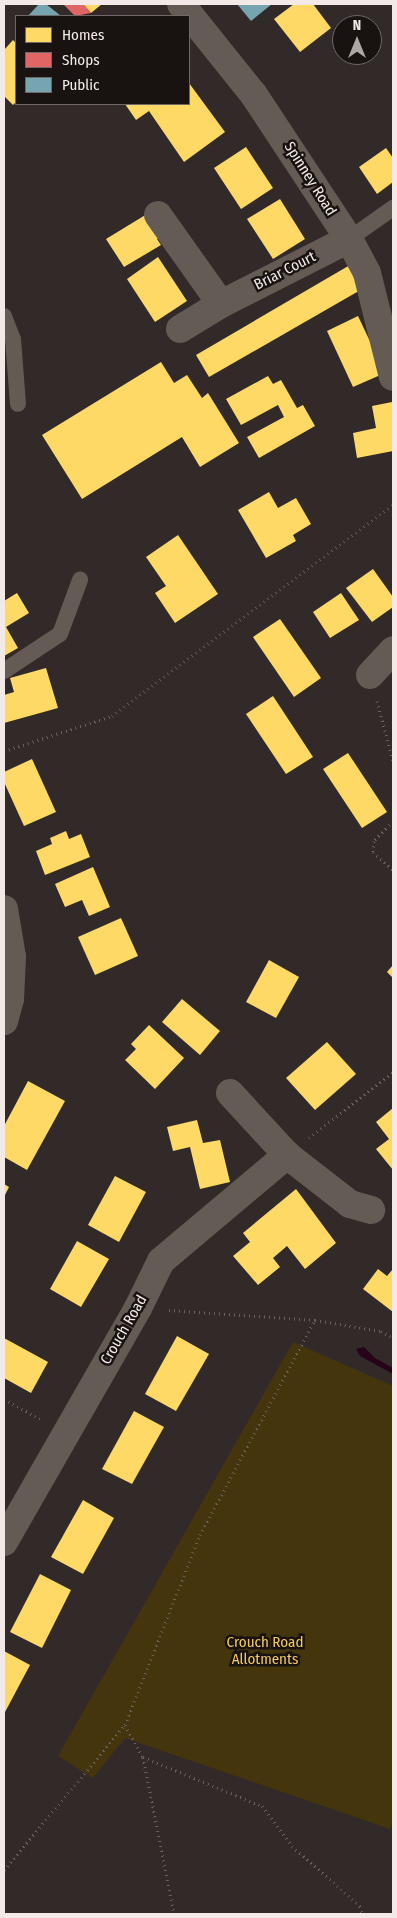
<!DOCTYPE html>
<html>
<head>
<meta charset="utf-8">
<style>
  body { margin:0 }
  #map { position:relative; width:397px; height:1918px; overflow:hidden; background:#312a28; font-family:"Fira Sans Condensed",sans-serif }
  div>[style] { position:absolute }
  .green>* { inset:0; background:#44350d }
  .water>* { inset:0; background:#28041a }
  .homes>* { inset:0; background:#ffd966 }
  .shops>* { inset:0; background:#e06666 }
  .public>* { inset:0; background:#76a5af }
  .path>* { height:3px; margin-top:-1.5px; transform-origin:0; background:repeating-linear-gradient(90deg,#68615e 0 1px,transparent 0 5px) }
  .service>* { height:16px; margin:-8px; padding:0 8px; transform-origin:8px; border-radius:8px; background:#645b55 }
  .minor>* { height:28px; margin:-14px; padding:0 14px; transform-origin:14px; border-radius:14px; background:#645b55 }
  span { translate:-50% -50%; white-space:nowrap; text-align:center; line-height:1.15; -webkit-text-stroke:5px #181210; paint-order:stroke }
  .street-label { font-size:15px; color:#f3eae7 }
  .park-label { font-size:15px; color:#f3c960 }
  .frame { position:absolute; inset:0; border:5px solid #f3eae7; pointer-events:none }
  .legend { position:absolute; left:15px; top:15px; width:175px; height:90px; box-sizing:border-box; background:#181210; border:1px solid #706866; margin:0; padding:6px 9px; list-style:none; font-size:15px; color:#f3eae7 }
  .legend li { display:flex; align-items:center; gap:10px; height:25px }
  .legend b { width:25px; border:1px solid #706866 }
  .north { position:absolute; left:332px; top:15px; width:50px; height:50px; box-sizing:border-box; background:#181210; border:1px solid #706866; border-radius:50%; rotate:0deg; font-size:14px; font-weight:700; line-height:20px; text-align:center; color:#f3eae7 }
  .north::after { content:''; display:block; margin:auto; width:18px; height:22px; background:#afa7a4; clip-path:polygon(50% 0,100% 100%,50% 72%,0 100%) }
</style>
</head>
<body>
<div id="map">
  <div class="green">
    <i style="clip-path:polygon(293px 1342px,393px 1386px,393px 1820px,390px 1829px,125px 1738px,93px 1778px,58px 1756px)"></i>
  </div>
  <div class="water">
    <i style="clip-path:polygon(364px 1347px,375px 1358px,393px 1368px,393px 1374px,360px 1356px,356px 1349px)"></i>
  </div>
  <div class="homes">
    <i style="clip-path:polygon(83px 4px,102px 4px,91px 13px)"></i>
    <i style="clip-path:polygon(294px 4px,313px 4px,331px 28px,300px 52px,274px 19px)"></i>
    <i style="clip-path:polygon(13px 40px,16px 43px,16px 102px,13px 105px,4px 96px,4px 50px)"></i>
    <i style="clip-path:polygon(189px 83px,225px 132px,184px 162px,149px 111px,136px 120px,125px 104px,189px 104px)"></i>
    <i style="clip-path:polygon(246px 147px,273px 188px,241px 209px,214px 168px)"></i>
    <i style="clip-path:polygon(386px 148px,393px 158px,393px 182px,377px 194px,359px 167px)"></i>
    <i style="clip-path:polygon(280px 199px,305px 239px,273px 259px,247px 219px)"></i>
    <i style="clip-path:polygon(147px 214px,161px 236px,157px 239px,161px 245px,124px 267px,106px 239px)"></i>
    <i style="clip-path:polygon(158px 257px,187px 301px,155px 322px,127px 279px)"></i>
    <i style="clip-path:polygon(350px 265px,364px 288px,209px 377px,196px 355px)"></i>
    <i style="clip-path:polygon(358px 316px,385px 373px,353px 387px,327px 331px)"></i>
    <i style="clip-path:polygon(161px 362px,174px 383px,187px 375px,202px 398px,208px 393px,239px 443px,200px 467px,182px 437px,82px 499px,42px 435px)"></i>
    <i style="clip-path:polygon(268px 376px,273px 384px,281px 380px,297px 408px,303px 405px,315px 426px,259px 458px,247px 437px,284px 417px,278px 405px,241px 425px,226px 399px)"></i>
    <i style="clip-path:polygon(392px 402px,393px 451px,357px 458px,353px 433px,376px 428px,372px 406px)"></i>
    <i style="clip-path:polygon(269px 492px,278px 508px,296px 498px,311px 524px,293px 535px,296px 541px,266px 558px,238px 510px)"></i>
    <i style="clip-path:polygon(178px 535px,218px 594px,175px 623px,155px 593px,166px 586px,146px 557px)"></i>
    <i style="clip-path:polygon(373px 569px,393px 597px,393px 607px,372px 622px,346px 588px)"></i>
    <i style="clip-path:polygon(17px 593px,29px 613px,6px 627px,18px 648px,4px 656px,4px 601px)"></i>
    <i style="clip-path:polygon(341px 593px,359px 620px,330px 638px,313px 612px)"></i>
    <i style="clip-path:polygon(280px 619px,321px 678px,294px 697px,253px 637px)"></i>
    <i style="clip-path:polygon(46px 668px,58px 708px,4px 723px,4px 695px,14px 692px,10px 678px)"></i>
    <i style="clip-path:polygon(273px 696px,313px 757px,286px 774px,246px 714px)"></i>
    <i style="clip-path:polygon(348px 753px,387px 812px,362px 828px,323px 769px)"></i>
    <i style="clip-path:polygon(32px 759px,56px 812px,24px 826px,4px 782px,4px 772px)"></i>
    <i style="clip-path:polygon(66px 831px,69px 839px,81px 834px,90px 857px,45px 875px,36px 851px,52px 844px,50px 838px)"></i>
    <i style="clip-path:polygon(93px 867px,110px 907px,89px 916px,82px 900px,65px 907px,55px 884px)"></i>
    <i style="clip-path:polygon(121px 918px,138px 956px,95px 975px,78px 937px)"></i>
    <i style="clip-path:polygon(269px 960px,299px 977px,276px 1018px,246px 1002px)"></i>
    <i style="clip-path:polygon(393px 965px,393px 978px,387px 972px)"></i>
    <i style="clip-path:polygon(182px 999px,220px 1031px,200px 1055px,162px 1022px)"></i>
    <i style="clip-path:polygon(149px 1025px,184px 1058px,155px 1089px,125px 1060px,136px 1049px,131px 1044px)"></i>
    <i style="clip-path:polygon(327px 1042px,356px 1074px,315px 1110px,286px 1078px)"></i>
    <i style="clip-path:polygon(28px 1081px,65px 1101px,27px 1170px,4px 1157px,4px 1126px)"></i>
    <i style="clip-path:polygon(393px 1108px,393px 1170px,376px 1149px,389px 1139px,376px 1122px)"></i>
    <i style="clip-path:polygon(197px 1120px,203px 1143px,220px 1140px,230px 1182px,200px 1189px,190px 1147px,173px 1151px,167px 1127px)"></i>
    <i style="clip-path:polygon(115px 1176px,146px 1192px,119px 1242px,88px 1225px)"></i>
    <i style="clip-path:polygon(4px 1184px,9px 1187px,4px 1197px)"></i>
    <i style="clip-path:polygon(296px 1189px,336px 1243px,305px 1269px,287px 1246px,273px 1258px,280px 1267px,258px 1285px,233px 1256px,250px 1242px,243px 1233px)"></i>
    <i style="clip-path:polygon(77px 1241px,109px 1259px,81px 1307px,50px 1289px)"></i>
    <i style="clip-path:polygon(378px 1269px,387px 1276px,393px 1269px,393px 1312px,363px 1289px)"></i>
    <i style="clip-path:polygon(177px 1336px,209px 1354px,176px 1411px,145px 1394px)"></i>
    <i style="clip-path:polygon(4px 1338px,48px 1362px,31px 1393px,4px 1378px)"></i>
    <i style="clip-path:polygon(134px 1411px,164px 1427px,132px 1484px,102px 1469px)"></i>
    <i style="clip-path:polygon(83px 1500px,114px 1518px,83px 1574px,51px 1557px)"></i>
    <i style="clip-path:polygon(40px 1574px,71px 1590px,42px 1648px,10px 1632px)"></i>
    <i style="clip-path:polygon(4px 1651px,30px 1665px,4px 1714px)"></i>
  </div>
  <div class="shops">
    <i style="clip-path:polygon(63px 4px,83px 4px,91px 13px,75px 16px)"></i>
  </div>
  <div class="public">
    <i style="clip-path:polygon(39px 4px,46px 4px,61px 16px,28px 16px)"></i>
    <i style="clip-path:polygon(237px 4px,272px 4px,251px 21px)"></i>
  </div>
  <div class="path">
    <i style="left:377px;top:701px;width:62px;rotate:75.1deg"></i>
    <i style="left:4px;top:751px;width:114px;rotate:-18deg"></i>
    <i style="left:112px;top:716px;width:351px;rotate:-36.9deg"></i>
    <i style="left:393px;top:821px;width:28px;rotate:134deg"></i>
    <i style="left:374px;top:841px;width:11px;rotate:95deg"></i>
    <i style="left:373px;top:852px;width:27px;rotate:42deg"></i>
    <i style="left:309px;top:1138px;width:107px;rotate:-38.2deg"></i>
    <i style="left:315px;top:1320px;width:67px;rotate:9.5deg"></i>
    <i style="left:381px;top:1331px;width:14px;rotate:30deg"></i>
    <i style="left:4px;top:1399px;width:43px;rotate:28.9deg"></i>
    <i style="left:125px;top:1725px;width:37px;rotate:61deg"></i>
    <i style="left:143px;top:1757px;width:160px;rotate:78.8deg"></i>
    <i style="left:143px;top:1757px;width:129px;rotate:22.4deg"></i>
    <i style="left:262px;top:1806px;width:50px;rotate:53.1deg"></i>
    <i style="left:292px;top:1846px;width:91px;rotate:41.4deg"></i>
    <i style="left:360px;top:1906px;width:8px;rotate:76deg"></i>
    <i style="left:4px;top:1870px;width:189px;rotate:-50.2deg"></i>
    <i style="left:125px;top:1725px;width:204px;rotate:-68.5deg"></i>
    <i style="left:200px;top:1535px;width:244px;rotate:-61.9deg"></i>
    <i style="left:315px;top:1320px;width:147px;rotate:-176.1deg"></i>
  </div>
  <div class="service">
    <i style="left:349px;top:239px;width:54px;rotate:-35.2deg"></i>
    <i style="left:4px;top:316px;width:25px;rotate:69deg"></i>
    <i style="left:13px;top:339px;width:65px;rotate:85.6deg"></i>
    <i style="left:4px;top:671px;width:67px;rotate:-33.5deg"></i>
    <i style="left:60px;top:634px;width:58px;rotate:-69.7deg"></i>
  </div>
  <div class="minor">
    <i style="left:181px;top:4px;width:117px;rotate:51.3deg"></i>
    <i style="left:254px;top:95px;width:173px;rotate:56.6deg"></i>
    <i style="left:349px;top:239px;width:38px;rotate:62deg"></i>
    <i style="left:367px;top:273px;width:107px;rotate:76deg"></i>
    <i style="left:158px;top:215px;width:109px;rotate:54.7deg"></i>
    <i style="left:180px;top:329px;width:48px;rotate:-31.4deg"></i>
    <i style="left:221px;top:304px;width:144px;rotate:-26.9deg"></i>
    <i style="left:370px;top:675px;width:34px;rotate:-47deg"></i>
    <i style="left:4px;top:909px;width:49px;rotate:80.5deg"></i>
    <i style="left:12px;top:957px;width:42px;rotate:92.7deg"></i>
    <i style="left:10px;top:999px;width:23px;rotate:105deg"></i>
    <i style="left:230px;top:1093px;width:84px;rotate:47.4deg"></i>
    <i style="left:287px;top:1155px;width:80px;rotate:37.9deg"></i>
    <i style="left:350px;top:1204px;width:22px;rotate:16deg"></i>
    <i style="left:4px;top:1542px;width:270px;rotate:-60.2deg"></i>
    <i style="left:138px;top:1308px;width:52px;rotate:-63.9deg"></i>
    <i style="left:161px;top:1261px;width:165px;rotate:-40.1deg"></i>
  </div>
  <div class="street-label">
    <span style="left:310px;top:179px;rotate:58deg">Spinney Road</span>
    <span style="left:285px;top:271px;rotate:-27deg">Briar Court</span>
    <span style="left:124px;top:1330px;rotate:-60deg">Crouch Road</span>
  </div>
  <div class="park-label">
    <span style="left:265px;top:1651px">Crouch Road<br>Allotments</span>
  </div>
  <div class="frame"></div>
  <ul class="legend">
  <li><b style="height:14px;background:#ffd966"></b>Homes</li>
  <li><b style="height:14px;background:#e06666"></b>Shops</li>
  <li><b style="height:14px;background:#76a5af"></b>Public</li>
  </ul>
  <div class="north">N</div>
</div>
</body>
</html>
